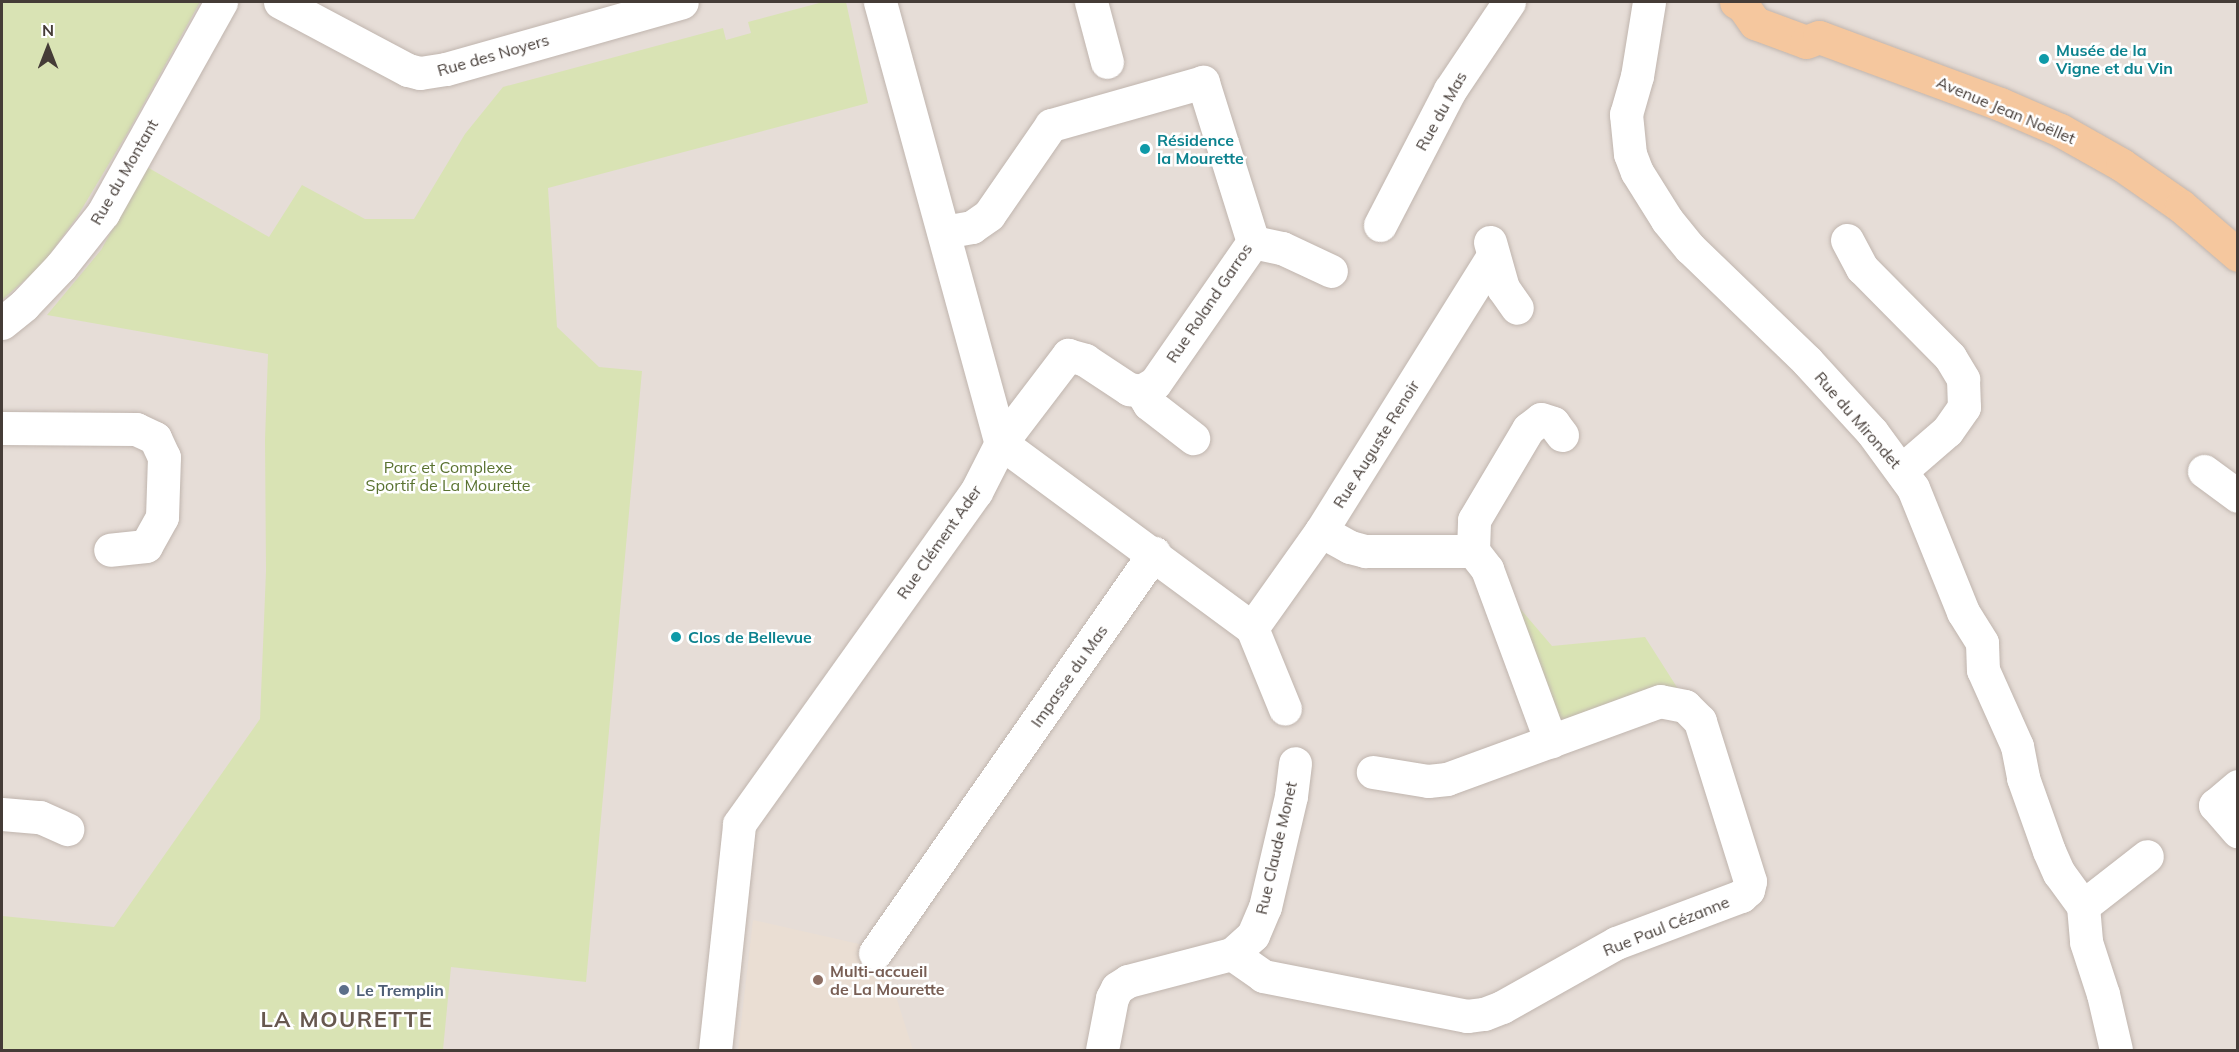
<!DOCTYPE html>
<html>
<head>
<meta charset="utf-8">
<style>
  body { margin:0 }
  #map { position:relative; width:2239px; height:1052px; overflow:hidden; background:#f2ede8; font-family:Mulish,sans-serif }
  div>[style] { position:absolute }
  .residential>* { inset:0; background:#e6ddd7 }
  .education>* { inset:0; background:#eaded3 }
  .green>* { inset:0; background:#d9e3b4 }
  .roads { filter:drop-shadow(0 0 2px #c0b5ae) drop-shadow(0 0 2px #c0b5ae) }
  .minor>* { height:33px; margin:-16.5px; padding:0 16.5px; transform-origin:16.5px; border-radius:16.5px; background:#fff }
  .major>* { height:33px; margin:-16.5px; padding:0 16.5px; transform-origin:16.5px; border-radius:16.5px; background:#f5c79e }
  .dots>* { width:16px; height:16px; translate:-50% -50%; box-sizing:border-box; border:3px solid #fff; border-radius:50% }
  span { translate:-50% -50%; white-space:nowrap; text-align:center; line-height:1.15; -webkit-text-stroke:5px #fff; paint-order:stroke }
  .culture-label { font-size:16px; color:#0d838f; font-weight:700 }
  .left { translate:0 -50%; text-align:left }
  .street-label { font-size:16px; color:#453c37 }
  .park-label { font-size:16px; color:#597230 }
  .education-label { font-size:16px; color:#785e54; font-weight:700 }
  .service-label { font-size:16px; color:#4e5e75; font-weight:700 }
  .district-label { font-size:22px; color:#67584f; font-weight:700; letter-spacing:1.5px }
  .frame { position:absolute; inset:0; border:3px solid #453c37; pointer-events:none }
  .north { position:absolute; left:18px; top:18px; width:60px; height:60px; -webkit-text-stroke:4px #fff; paint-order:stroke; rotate:0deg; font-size:16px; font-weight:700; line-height:24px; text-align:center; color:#453c37 }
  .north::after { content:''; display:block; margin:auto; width:21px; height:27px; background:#453c37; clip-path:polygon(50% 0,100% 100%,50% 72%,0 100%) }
</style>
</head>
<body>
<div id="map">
  <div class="residential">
    <i style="clip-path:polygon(2px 2px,2237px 2px,2237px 1050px,2px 1050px)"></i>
  </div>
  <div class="education">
    <i style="clip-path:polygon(753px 920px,868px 946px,885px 962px,913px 1050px,738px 1050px)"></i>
  </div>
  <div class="green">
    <i style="clip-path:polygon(2px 2px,200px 2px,128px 132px,77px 217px,41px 266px,2px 300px)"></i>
    <i style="clip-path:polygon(823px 2px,846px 2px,868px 103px,548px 188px,557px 327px,599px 367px,642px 371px,586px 982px,451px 967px,443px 1050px,2px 1050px,2px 916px,114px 927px,260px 719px,266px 571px,265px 440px,268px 354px,47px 315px,101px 250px,147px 167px,269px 237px,302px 185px,365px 219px,414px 219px,465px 134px,503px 87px,723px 28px,726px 40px,751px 33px,748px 22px)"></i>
    <i style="clip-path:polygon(1511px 598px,1552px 646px,1645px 637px,1680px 692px,1558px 721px)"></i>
  </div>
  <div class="roads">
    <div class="minor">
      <i style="left:280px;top:2px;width:145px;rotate:28deg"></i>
      <i style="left:408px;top:70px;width:12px;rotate:14deg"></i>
      <i style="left:420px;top:73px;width:26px;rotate:-9deg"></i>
      <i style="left:446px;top:69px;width:245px;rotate:-15.8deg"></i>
      <i style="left:880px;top:2px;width:457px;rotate:74.7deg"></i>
      <i style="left:1091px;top:2px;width:62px;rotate:75.1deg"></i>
      <i style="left:1649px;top:2px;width:75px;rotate:99.2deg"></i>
      <i style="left:1637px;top:76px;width:40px;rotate:106deg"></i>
      <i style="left:1626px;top:114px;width:40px;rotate:84.3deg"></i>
      <i style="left:1630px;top:154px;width:19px;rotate:69deg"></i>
      <i style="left:1637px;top:172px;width:57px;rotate:58deg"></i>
      <i style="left:1667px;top:220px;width:36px;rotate:51deg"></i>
      <i style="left:1690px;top:248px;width:163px;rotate:44deg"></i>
      <i style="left:1807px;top:361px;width:96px;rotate:47.5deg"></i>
      <i style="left:1872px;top:432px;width:69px;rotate:53.8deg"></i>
      <i style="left:1913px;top:488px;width:134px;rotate:68deg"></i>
      <i style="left:1963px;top:612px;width:36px;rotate:58deg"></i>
      <i style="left:1982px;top:643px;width:27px;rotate:88deg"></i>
      <i style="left:1983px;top:670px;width:83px;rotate:65.9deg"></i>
      <i style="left:2017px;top:746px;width:33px;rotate:79deg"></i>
      <i style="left:2023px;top:778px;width:77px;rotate:70.4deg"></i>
      <i style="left:2049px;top:851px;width:24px;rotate:66deg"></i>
      <i style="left:2059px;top:873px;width:41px;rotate:54deg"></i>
      <i style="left:2083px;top:906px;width:36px;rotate:85deg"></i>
      <i style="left:2086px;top:942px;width:55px;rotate:71.9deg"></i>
      <i style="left:2103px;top:994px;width:57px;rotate:76.9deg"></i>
      <i style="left:1380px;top:225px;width:152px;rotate:-62.6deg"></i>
      <i style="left:1450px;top:90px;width:106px;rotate:-56.2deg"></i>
      <i style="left:1847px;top:240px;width:32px;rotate:62deg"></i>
      <i style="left:1862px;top:268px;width:125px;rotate:45.3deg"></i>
      <i style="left:1950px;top:357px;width:26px;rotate:59deg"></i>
      <i style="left:1963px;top:379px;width:28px;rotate:88deg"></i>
      <i style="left:1964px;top:407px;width:29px;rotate:125deg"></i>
      <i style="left:1947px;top:431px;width:60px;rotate:139.1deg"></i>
      <i style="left:1253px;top:242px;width:30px;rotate:12deg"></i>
      <i style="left:1282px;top:248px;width:54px;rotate:25.1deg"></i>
      <i style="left:1490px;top:242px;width:48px;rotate:74.2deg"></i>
      <i style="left:1503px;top:288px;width:24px;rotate:55deg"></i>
      <i style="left:2px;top:323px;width:28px;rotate:-39deg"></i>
      <i style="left:24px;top:305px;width:54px;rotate:-46.5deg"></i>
      <i style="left:61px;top:266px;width:68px;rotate:-51.6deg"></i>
      <i style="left:103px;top:213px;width:242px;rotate:-60.8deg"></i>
      <i style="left:1141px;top:391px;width:15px;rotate:58deg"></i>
      <i style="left:1149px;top:404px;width:56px;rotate:37.7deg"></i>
      <i style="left:2px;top:428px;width:134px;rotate:0.4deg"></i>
      <i style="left:136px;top:429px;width:21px;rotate:25deg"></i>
      <i style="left:155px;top:438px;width:21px;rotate:65deg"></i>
      <i style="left:164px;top:457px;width:60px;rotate:91.9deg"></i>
      <i style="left:162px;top:517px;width:33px;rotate:119deg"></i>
      <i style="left:146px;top:546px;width:36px;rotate:174deg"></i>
      <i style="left:1001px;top:443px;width:312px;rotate:36.4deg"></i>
      <i style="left:1252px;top:628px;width:87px;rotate:67.8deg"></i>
      <i style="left:2204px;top:471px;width:42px;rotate:36.3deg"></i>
      <i style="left:1321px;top:531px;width:33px;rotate:29deg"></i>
      <i style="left:1350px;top:547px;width:16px;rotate:15deg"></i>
      <i style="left:1365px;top:551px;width:108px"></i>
      <i style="left:1473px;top:551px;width:23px;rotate:52deg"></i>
      <i style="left:1487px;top:569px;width:184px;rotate:69.7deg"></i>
      <i style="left:1473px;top:551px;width:31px;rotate:-88deg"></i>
      <i style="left:1474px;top:520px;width:106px;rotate:-59.3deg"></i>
      <i style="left:1528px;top:429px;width:16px;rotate:-38deg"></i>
      <i style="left:1541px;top:419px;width:13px;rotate:18deg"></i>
      <i style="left:1553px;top:423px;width:15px;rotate:53deg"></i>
      <i style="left:1252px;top:628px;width:119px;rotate:-54.6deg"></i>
      <i style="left:1321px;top:531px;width:324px;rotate:-58deg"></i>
      <i style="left:2238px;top:786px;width:30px;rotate:140deg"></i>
      <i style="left:2215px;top:805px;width:35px;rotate:49deg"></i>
      <i style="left:2px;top:814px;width:38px;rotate:5deg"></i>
      <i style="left:40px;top:817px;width:30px;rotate:24deg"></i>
      <i style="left:2083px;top:906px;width:81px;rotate:-38deg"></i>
      <i style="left:875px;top:953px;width:488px;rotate:-55.1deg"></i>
      <i style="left:1232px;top:954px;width:38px;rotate:35deg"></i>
      <i style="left:1263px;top:976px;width:208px;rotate:11.1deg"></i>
      <i style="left:1467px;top:1016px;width:17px;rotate:-7deg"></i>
      <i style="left:1484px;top:1014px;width:19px;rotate:-21deg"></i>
      <i style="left:1502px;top:1007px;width:131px;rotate:-29.3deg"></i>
      <i style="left:1616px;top:943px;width:134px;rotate:-20.6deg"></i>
      <i style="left:1741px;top:896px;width:9px;rotate:-41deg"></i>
      <i style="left:1748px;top:890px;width:9px;rotate:-77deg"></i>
      <i style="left:1750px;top:881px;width:168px;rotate:-107.4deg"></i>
      <i style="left:1700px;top:721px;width:21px;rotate:-135deg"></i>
      <i style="left:1685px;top:706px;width:25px;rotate:-169deg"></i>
      <i style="left:1660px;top:701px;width:227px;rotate:159.9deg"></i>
      <i style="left:1447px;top:779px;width:19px;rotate:174deg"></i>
      <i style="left:1428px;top:781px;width:56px;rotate:-170.7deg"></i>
      <i style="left:715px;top:1050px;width:227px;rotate:-83.9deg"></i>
      <i style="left:739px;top:824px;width:408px;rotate:-54.5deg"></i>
      <i style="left:976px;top:492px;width:55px;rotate:-63deg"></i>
      <i style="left:1001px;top:443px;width:111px;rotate:-52.7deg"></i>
      <i style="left:1068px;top:355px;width:18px;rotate:16deg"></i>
      <i style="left:1085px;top:360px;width:53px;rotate:33.4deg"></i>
      <i style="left:1129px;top:389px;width:12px;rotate:9deg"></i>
      <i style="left:1141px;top:391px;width:16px;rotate:-30deg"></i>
      <i style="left:1155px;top:383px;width:172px;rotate:-55.2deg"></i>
      <i style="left:1253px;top:242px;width:168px;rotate:-107.4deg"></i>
      <i style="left:1203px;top:82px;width:158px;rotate:164.2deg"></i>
      <i style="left:1051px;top:125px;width:109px;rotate:124.6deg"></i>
      <i style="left:989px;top:215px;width:21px;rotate:145deg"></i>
      <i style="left:972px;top:227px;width:27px;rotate:170deg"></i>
      <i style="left:1102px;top:1050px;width:53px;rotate:-79.1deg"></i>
      <i style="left:1112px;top:998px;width:11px;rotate:-63deg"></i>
      <i style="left:1117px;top:988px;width:13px;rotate:-32deg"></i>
      <i style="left:1128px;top:981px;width:107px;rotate:-14.6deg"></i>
      <i style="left:1232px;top:954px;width:28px;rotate:-42deg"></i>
      <i style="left:1253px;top:935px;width:30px;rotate:-67deg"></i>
      <i style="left:1265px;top:907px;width:114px;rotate:-76.8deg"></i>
      <i style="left:1291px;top:796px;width:33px;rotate:-83deg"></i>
    </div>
    <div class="major">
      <i style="left:1736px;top:2px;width:8px;rotate:30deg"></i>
      <i style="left:1743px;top:6px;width:21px;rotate:55deg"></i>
      <i style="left:1755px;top:23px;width:54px;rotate:20.4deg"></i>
      <i style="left:1806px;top:42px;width:14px;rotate:-21deg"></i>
      <i style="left:1819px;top:37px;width:193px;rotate:20.3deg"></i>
      <i style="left:2000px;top:104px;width:65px;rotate:23.4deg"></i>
      <i style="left:2060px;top:130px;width:71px;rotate:29.4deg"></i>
      <i style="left:2122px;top:165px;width:72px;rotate:34.8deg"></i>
      <i style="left:2181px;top:206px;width:75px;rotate:40.7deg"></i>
    </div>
  </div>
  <div class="dots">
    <i style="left:2044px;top:59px;background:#0f9aa8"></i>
    <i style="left:1145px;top:149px;background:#0f9aa8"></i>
    <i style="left:676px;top:637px;background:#0f9aa8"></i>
    <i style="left:818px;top:980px;background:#8d6e63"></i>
    <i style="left:344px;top:990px;background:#5c6f8a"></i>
  </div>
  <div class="culture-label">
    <span class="left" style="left:2056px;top:59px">Musée de la<br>Vigne et du Vin</span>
    <span class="left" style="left:1157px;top:149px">Résidence<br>la Mourette</span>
    <span class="left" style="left:688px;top:637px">Clos de Bellevue</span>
  </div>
  <div class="street-label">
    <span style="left:493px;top:55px;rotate:-16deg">Rue des Noyers</span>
    <span style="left:2006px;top:110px;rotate:23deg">Avenue Jean Noëllet</span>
    <span style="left:1441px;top:111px;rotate:-61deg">Rue du Mas</span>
    <span style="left:124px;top:172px;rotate:-60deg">Rue du Montant</span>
    <span style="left:1209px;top:303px;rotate:-56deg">Rue Roland Garros</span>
    <span style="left:1858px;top:420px;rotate:49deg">Rue du Mirondet</span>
    <span style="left:1376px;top:444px;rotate:-58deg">Rue Auguste Renoir</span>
    <span style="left:939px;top:542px;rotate:-55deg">Rue Clément Ader</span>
    <span style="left:1069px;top:676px;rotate:-55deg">Impasse du Mas</span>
    <span style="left:1276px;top:848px;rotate:-77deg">Rue Claude Monet</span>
    <span style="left:1666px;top:926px;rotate:-22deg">Rue Paul Cézanne</span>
  </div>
  <div class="park-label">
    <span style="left:448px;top:476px">Parc et Complexe<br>Sportif de La Mourette</span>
  </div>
  <div class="education-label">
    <span class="left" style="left:830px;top:980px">Multi-accueil<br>de La Mourette</span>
  </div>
  <div class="service-label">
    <span class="left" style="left:356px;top:990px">Le Tremplin</span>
  </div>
  <div class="district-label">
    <span style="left:347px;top:1020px">LA MOURETTE</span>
  </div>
  <div class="frame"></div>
  <div class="north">N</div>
</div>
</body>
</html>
